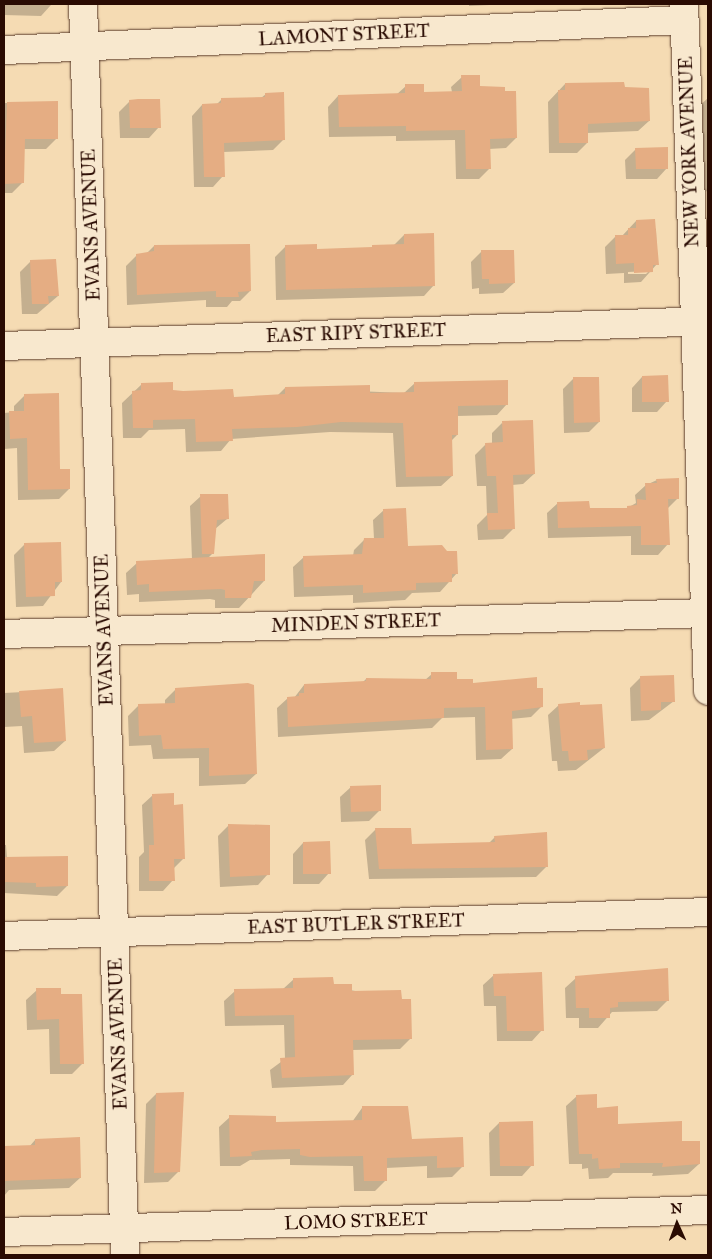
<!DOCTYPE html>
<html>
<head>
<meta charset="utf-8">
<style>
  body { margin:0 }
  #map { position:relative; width:712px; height:1259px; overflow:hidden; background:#f5dbb3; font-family:"IM FELL Great Primer",serif }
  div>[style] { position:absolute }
  .shadow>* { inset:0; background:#0003 }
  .building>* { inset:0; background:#e5ad83 }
  .roads { filter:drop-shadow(0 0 1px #5d3f2e) drop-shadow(0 0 1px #5d3f2e) }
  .minor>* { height:28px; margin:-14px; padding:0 14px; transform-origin:14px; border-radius:14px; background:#f8e8ce }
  span { translate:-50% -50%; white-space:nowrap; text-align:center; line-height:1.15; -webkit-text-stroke:4.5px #f8e8ce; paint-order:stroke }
  .street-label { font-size:19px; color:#2a0b02 }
  .frame { position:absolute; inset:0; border:5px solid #2a0b02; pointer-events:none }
  .north { position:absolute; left:652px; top:1199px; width:50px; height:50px; -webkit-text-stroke:4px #f8e8ce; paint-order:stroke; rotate:358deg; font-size:14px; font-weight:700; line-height:20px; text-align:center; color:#2a0b02 }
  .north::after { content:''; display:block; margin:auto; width:18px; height:22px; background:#2a0b02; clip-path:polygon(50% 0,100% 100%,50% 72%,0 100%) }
</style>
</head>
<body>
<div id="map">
  <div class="shadow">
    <i style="clip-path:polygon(4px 4px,51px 4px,51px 5px,41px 16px,4px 15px)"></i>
    <i style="clip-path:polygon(469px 4px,512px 4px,469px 6px)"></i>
    <i style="clip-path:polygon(462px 77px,479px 88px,504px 92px,516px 138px,506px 148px,489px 149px,490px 168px,479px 179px,456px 179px,455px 140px,396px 141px,396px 136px,329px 137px,328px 107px,338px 96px,396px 95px,406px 86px,423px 93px,452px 92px,451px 87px)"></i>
    <i style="clip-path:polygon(565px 84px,623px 88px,649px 121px,638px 131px,587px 133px,587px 143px,577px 153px,549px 153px,548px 102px)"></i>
    <i style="clip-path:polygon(266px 94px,283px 140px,273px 150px,223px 152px,223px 176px,213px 187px,194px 187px,192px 116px,202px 105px,216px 105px,221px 100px,261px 98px)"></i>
    <i style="clip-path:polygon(708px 98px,708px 191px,702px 192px,698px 107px)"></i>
    <i style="clip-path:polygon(130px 101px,159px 127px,149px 138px,120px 138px,119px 112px)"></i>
    <i style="clip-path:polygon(56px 102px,57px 138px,46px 149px,24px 149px,22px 183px,12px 193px,4px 193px,4px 103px)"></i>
    <i style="clip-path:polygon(636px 149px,667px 168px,657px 179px,626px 179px,625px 160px)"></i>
    <i style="clip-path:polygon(evenodd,636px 221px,656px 229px,657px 264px,641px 282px,624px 283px,624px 273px,606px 274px,605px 247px,615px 237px,622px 236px,636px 221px,649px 271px,646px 274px,628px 274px,628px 272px,649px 271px)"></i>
    <i style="clip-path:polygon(404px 235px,434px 285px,424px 296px,276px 300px,275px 257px,286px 246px,315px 250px,369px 249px,394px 245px)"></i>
    <i style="clip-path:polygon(154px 246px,250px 291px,240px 301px,232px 301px,227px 307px,206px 307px,206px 300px,127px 305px,126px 266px,137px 255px,146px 254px)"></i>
    <i style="clip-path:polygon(482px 251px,514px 283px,503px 293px,479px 294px,479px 288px,472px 289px,471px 262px)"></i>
    <i style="clip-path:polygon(31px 261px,58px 296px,37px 314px,22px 314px,20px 272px)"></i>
    <i style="clip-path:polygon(708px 263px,708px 292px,703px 292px,702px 269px)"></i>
    <i style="clip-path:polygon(642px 377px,667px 401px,657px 412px,632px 412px,632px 388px)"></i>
    <i style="clip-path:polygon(574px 378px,599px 422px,589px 432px,564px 433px,563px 389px)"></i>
    <i style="clip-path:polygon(415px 383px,507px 404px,497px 415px,457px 416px,457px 435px,451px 441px,452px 476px,441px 486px,396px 487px,393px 433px,330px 432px,231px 439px,221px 451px,186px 452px,185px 429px,149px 430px,141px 438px,123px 438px,122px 403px,142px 384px,172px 391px,232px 391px,232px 398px,277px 396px,285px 388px,404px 393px)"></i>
    <i style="clip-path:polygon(25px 395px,69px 489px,59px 499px,18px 500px,17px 448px,4px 449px,4px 413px,14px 412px,14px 406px)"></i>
    <i style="clip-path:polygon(502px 423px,534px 474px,523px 484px,512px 485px,513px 529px,503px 539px,478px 540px,477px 525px,487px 515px,486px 486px,477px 486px,475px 455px,486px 444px,492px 444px,492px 433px)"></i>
    <i style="clip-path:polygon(657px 480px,678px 498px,667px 509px,668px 544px,658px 555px,631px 555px,631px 536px,548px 538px,547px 513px,558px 503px,588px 510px,624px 510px,636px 503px,635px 495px,646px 485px)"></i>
    <i style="clip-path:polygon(201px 496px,227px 519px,215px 529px,213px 553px,207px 559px,264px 581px,239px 608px,215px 608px,215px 600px,210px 599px,139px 602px,139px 594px,127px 595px,126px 573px,137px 563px,192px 560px,190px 506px)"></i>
    <i style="clip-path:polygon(384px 510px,406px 548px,457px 573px,440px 592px,412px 593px,405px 600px,353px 603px,353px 595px,294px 597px,293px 567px,304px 557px,353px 556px,354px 550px,364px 540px,374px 539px,373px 520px)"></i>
    <i style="clip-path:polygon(25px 544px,61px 582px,43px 606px,16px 607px,14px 555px)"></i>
    <i style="clip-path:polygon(432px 674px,472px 685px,535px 689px,542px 706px,531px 717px,511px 719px,512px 749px,501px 759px,476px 760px,475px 717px,442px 718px,432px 728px,278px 737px,277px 708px,288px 698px,294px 698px,304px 685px,362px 683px,366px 679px,425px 680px)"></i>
    <i style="clip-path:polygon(641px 677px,674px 701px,649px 720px,631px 721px,630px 688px)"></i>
    <i style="clip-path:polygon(176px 689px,256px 774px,245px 784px,199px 786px,199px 758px,153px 759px,151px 745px,129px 746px,128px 716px,139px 705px,165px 704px,165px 700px)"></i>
    <i style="clip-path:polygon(61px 690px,65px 741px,54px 751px,24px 753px,22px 726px,4px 727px,4px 693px)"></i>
    <i style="clip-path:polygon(559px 705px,604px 748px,576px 770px,558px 771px,557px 761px,552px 761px,548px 715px)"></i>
    <i style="clip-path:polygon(351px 787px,380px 810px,369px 821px,341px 822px,340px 797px)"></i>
    <i style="clip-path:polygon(153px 795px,173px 806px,184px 858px,173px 869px,173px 880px,163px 891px,139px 891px,139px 857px,144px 852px,142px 805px)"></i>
    <i style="clip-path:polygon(229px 825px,268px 874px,258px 885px,220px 887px,218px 836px)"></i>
    <i style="clip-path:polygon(376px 829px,411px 845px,489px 843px,495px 837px,547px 866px,536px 877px,369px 879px,365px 840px)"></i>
    <i style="clip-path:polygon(303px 843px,329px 873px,319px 884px,293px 884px,293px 854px)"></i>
    <i style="clip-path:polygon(4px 845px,6px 845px,7px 858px,67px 886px,57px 896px,4px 893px)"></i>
    <i style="clip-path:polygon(494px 975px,542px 1030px,532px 1041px,497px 1041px,496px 1006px,484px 1006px,483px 985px)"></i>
    <i style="clip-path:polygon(576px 978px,668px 1000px,657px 1011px,612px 1012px,598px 1028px,579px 1028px,579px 1018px,566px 1018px,565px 988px)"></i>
    <i style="clip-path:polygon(294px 979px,401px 1000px,411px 1038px,400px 1049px,352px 1050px,353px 1074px,343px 1085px,272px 1088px,270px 1070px,285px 1059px,284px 1025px,225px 1026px,224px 1001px,235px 991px,283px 989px)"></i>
    <i style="clip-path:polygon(59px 989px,83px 1063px,72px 1074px,50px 1074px,49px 1029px,27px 1030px,26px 1000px,37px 990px)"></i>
    <i style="clip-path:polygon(183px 1093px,179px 1171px,168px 1182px,144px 1183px,146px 1104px,156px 1094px)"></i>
    <i style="clip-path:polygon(577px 1096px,617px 1125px,681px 1142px,699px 1164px,688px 1174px,652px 1176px,653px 1173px,613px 1173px,608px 1178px,589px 1179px,588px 1168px,582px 1169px,582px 1164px,569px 1164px,566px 1106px)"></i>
    <i style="clip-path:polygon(362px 1108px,410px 1140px,462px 1167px,452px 1177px,427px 1178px,427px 1166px,386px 1168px,386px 1180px,375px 1191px,354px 1191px,353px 1166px,290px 1165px,290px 1159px,250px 1160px,240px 1166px,220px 1166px,219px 1127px,230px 1117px,275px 1123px,352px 1122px)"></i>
    <i style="clip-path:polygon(499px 1123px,532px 1165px,522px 1176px,490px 1176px,489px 1133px)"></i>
    <i style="clip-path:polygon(35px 1140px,80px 1178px,69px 1188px,9px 1190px,4px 1196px,4px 1147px,29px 1147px)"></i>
  </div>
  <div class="building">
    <i style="clip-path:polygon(461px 75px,480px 75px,480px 86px,505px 87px,505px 91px,516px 91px,517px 138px,490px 139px,491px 169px,466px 169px,465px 130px,406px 131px,406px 126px,339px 127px,338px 95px,405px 93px,405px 84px,424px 84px,424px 92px,462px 91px)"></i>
    <i style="clip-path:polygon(624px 82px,625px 87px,649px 88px,650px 121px,588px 124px,588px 143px,559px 143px,558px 90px,565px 90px,565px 83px)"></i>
    <i style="clip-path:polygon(284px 92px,285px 140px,224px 143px,225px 177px,204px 177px,202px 104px,221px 103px,221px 98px,265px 97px,265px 93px)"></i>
    <i style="clip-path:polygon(138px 99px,160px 99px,161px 128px,130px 128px,129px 100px)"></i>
    <i style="clip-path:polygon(58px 101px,58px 139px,25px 139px,24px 183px,4px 184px,7px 102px)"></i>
    <i style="clip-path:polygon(668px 147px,668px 169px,636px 169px,635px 148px)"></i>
    <i style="clip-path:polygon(655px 219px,659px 265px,653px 265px,653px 272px,634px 273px,634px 263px,616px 264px,615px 235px,628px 235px,628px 228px,636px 228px,636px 220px)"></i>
    <i style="clip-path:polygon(434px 233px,435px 286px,286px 290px,285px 245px,317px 244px,317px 249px,372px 247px,372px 245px,404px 244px,404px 234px)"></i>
    <i style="clip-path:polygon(250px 244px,251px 291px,238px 292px,239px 297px,216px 297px,216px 291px,137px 295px,136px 254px,154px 251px,154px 245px)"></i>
    <i style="clip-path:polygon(481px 250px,514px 250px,515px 283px,489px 284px,489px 279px,482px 279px)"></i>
    <i style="clip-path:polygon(56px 259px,59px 296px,48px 296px,49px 304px,32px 304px,30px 260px)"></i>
    <i style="clip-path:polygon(668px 375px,669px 402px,642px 402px,642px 376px)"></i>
    <i style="clip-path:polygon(573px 377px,599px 377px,600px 422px,574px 423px)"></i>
    <i style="clip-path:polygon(508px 380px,508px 405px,458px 406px,458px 435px,452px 435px,453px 476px,406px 477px,403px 423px,341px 422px,297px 427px,232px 429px,233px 441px,196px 442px,195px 419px,153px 420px,153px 428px,133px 428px,132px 391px,141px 390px,141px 383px,173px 382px,173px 390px,183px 391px,233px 389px,234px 397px,285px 394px,285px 387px,370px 385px,370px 393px,414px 392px,414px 382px)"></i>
    <i style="clip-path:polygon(59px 393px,60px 469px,70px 469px,70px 489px,28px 490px,27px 438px,10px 439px,9px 411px,24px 411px,24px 394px)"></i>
    <i style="clip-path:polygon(533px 420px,535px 474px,513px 475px,515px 529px,488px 530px,487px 513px,498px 513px,496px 476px,487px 476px,485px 443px,503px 442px,502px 421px)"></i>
    <i style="clip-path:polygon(679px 478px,679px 499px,668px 499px,670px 545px,641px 545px,641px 526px,558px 528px,557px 502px,589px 501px,590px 508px,627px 508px,627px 506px,637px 505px,637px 499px,646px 500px,645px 483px,657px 483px,656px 479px)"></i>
    <i style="clip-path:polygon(200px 494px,228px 494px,229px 519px,217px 520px,214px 554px,202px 554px)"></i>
    <i style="clip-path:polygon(406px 508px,408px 546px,442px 545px,447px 551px,457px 551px,458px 574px,452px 574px,452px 582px,416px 583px,416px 590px,363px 593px,363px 585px,304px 587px,303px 556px,362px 554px,364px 538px,384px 538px,383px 509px)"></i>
    <i style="clip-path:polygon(61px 542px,62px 582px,55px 582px,55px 596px,26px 597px,24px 543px)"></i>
    <i style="clip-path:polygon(265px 554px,265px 581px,254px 581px,251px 598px,225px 598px,225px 590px,221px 589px,149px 592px,149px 584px,137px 585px,136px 561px)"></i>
    <i style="clip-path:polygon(431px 672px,457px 672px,457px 679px,473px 679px,473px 683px,537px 677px,537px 688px,543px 688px,543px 707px,512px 711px,513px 749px,486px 750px,485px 707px,444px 708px,444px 718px,288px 727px,287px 697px,299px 696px,299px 693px,304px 693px,304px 684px,366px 681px,366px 678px,431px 679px)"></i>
    <i style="clip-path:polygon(674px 675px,675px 702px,661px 702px,661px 710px,641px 711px,640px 676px)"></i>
    <i style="clip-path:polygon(248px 683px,254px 685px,257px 774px,209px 776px,209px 748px,163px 749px,161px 735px,139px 736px,138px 704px,175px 703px,175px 688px)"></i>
    <i style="clip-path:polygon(63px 688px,66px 741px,34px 743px,32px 716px,21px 717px,19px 691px)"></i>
    <i style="clip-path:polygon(580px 702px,580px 705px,602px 704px,605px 748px,587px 750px,588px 760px,569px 761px,568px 751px,562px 751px,558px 704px)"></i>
    <i style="clip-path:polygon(381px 785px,381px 811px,351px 812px,350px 786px)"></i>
    <i style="clip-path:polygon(174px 793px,174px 805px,183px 804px,185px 859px,174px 859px,175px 881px,149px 881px,149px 845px,154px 845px,152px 794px)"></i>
    <i style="clip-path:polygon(228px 824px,270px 825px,270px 875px,230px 877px)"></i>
    <i style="clip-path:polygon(375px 828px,411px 828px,412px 844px,495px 842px,494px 836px,547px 832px,548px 867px,379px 869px)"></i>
    <i style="clip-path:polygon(330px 841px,331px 874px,303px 874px,303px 842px)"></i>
    <i style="clip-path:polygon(68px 856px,68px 886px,36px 887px,36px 883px,4px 882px,4px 857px)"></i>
    <i style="clip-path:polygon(668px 968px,669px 1001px,618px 1002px,618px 1007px,610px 1008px,610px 1018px,589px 1018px,589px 1008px,576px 1008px,575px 976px)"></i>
    <i style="clip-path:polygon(542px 972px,544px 1031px,507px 1031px,506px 996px,494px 996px,493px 974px)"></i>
    <i style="clip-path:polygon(333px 977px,334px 984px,352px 984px,352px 991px,401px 990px,402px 999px,411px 999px,412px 1039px,353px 1040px,354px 1075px,282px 1078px,280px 1058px,295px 1057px,294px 1015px,235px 1016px,234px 989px,293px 988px,293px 978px)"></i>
    <i style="clip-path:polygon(36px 988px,61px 988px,61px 994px,82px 994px,84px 1064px,60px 1064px,59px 1019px,37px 1020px)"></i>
    <i style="clip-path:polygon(184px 1092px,180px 1172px,154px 1173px,156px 1093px)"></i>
    <i style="clip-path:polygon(597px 1094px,597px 1108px,618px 1106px,618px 1124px,682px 1121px,682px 1141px,700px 1141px,700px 1164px,662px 1167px,663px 1163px,620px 1163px,620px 1168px,599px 1169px,598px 1158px,592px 1159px,592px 1154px,579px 1154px,576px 1095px)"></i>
    <i style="clip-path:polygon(362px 1106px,408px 1106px,412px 1139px,463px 1137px,464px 1167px,437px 1168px,437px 1156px,387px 1158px,387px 1181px,364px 1181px,363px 1156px,310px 1157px,300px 1155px,300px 1149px,262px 1150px,251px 1152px,252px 1156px,230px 1157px,229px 1115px,276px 1116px,276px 1122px,362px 1120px)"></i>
    <i style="clip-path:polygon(533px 1121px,534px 1166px,500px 1166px,499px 1122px)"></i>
    <i style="clip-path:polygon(80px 1137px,81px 1178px,4px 1181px,4px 1146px,35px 1145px,35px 1139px)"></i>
  </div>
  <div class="roads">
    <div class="minor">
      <i style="left:83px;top:4px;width:1252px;rotate:88.08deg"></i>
      <i style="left:684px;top:4px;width:687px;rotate:88deg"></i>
      <i style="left:4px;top:50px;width:681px;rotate:-2.53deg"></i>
      <i style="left:4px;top:346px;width:704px;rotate:-2.03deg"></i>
      <i style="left:4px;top:634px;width:704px;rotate:-1.71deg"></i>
      <i style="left:4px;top:936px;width:704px;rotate:-1.95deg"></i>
      <i style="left:4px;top:1232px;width:704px;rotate:-1.79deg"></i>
    </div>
  </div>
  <div class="street-label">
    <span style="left:344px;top:35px;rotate:-3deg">LAMONT STREET</span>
    <span style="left:689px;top:152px;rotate:-92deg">NEW YORK AVENUE</span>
    <span style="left:91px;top:225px;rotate:-92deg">EVANS AVENUE</span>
    <span style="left:356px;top:333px;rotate:-2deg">EAST RIPY STREET</span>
    <span style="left:356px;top:623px;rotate:-2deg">MINDEN STREET</span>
    <span style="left:104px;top:630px;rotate:-92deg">EVANS AVENUE</span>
    <span style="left:356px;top:924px;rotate:-2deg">EAST BUTLER STREET</span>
    <span style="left:118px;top:1034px;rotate:-92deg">EVANS AVENUE</span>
    <span style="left:356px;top:1221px;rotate:-2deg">LOMO STREET</span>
  </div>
  <div class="frame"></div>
  <div class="north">N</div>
</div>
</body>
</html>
